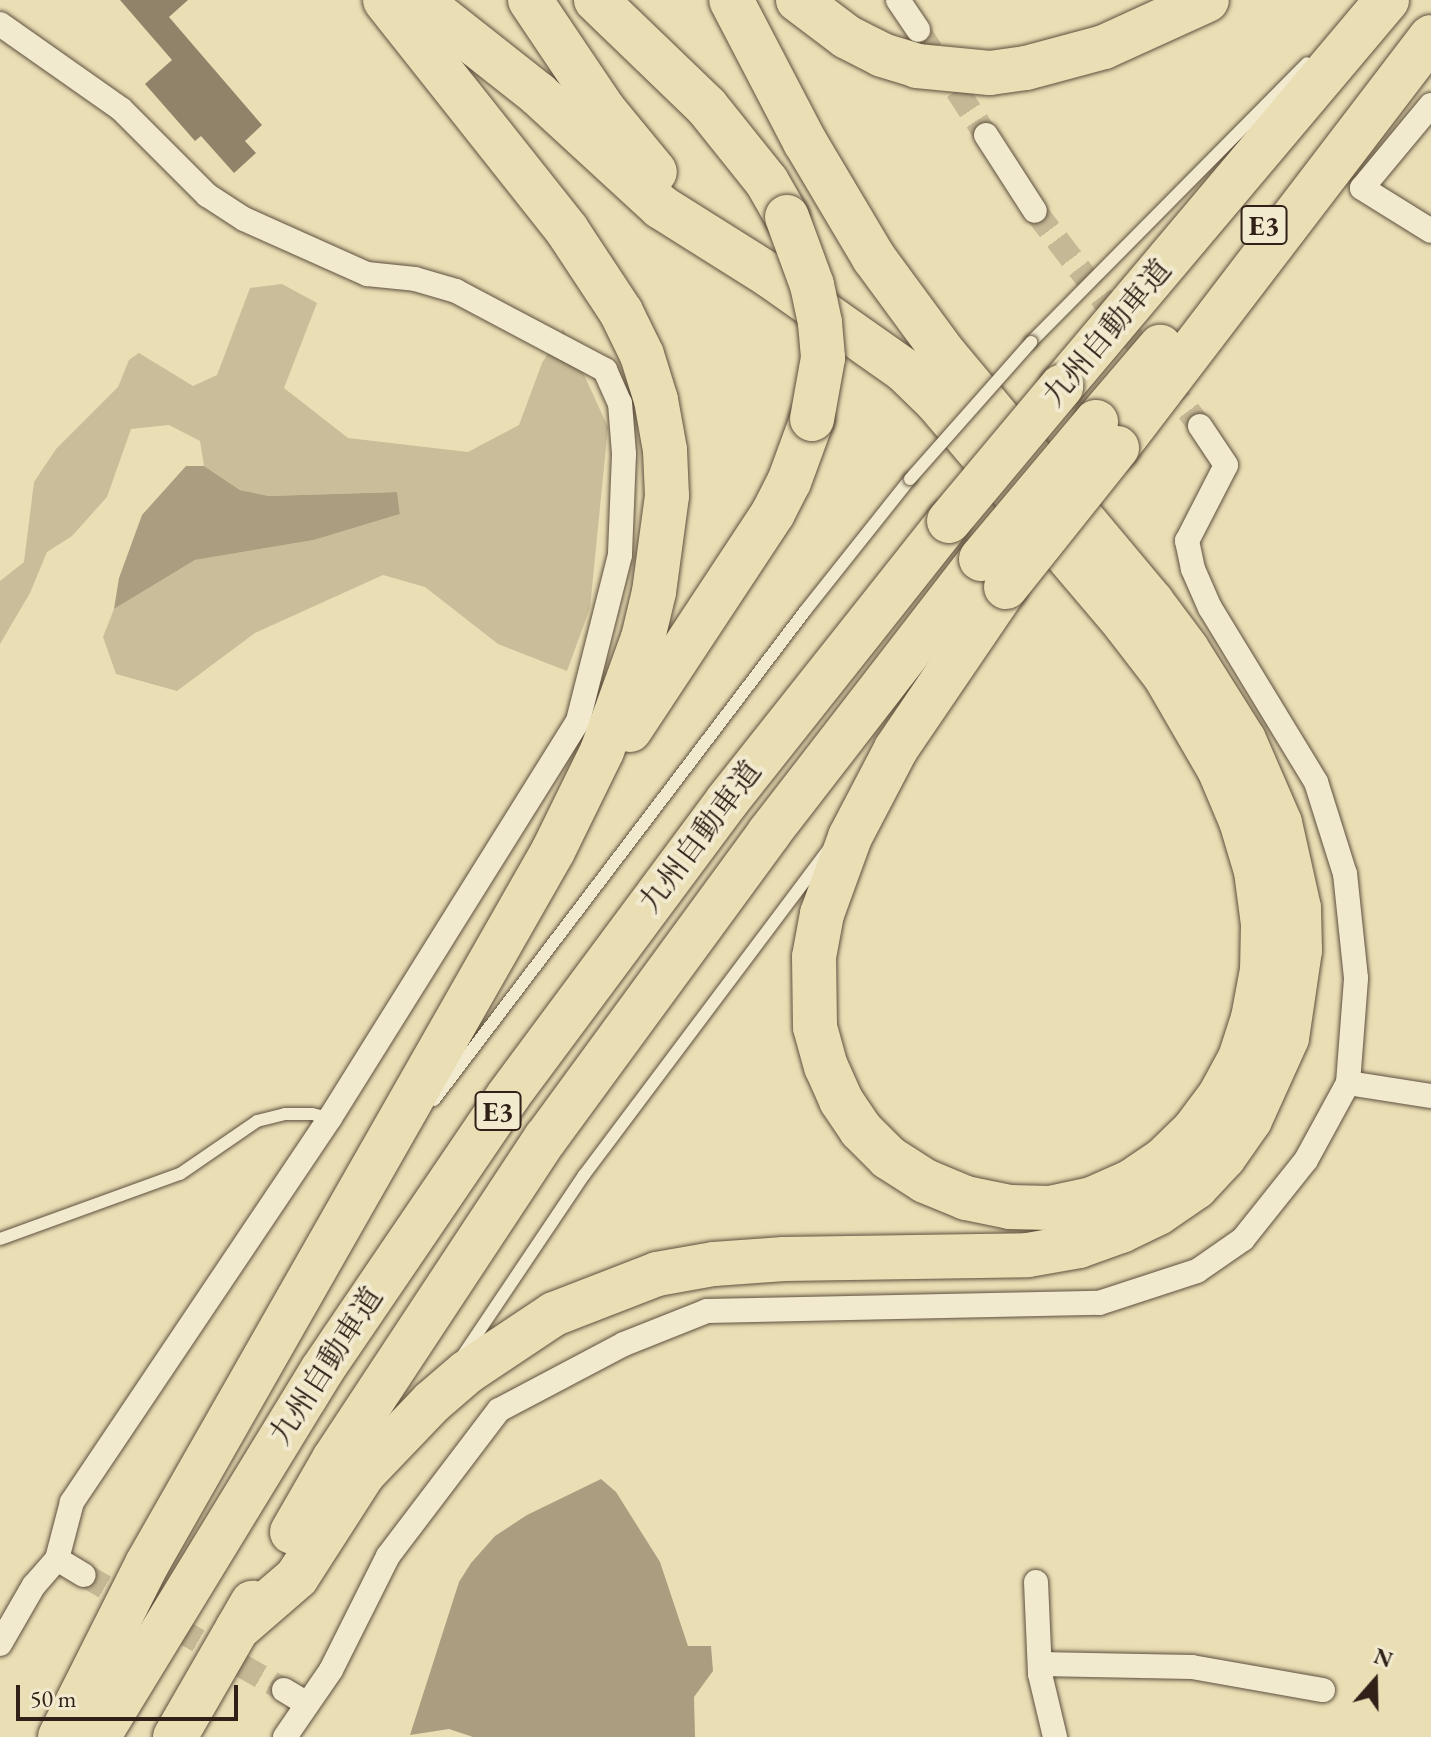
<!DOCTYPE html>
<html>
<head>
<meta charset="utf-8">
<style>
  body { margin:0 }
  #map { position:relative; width:1431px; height:1737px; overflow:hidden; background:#eadeb5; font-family:"EB Garamond","Noto Serif JP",serif }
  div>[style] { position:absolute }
  .green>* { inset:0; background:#cabe9a }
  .water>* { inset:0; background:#ab9d7f }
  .building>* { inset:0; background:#918369 }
  .street-tunnel>* { height:24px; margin-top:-12px; transform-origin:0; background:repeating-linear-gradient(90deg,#c5b895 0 24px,transparent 0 36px) }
  .roads { filter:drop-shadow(0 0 2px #5e503e) drop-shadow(0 0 2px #5e503e) }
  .lane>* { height:12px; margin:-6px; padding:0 6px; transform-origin:6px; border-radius:6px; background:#f1eacf }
  .street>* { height:24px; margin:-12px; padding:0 12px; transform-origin:12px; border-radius:12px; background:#f1eacf }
  .highway>* { height:44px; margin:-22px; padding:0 22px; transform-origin:22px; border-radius:22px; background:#eadeb5 }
  .bridges { filter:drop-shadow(0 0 2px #5e503e) drop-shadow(0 0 2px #5e503e) }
  .lane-bridge>* { height:12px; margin:-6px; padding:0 6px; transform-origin:6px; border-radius:6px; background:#f1eacf }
  .highway-bridge>* { height:44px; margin:-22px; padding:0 22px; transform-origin:22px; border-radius:22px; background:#eadeb5 }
  span { translate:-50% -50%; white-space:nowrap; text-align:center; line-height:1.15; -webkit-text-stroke:8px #f1eacf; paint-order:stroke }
  .shield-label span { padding:2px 6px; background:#f1eacf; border:2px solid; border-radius:6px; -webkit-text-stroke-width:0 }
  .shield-label { font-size:28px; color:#302017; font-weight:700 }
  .street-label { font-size:30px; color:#302017 }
  .north { position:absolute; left:1335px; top:1641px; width:80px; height:80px; -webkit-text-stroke:6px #f1eacf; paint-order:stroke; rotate:20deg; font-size:22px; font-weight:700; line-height:32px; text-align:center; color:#302017 }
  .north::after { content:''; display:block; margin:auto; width:28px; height:36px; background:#302017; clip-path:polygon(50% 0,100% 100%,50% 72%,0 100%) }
  .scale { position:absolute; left:16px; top:1685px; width:222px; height:36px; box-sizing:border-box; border:4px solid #302017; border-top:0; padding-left:10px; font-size:24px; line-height:28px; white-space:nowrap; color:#302017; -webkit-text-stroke:6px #f1eacf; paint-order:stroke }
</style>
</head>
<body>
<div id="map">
  <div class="green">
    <i style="clip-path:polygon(282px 284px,317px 303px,284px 388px,348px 438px,468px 452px,519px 425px,542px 363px,563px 329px,608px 427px,590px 608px,567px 671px,498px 644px,425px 587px,383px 575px,255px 633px,177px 691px,116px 674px,103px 637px,114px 609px,195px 560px,314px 540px,400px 514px,397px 492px,269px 496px,240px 490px,204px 466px,200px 441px,169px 425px,131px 429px,107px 497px,72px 536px,47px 552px,30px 593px,0 644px,0 581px,24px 562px,34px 482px,56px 449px,118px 387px,129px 360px,139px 353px,193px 386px,217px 375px,250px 288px)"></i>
  </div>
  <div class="water">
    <i style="clip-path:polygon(186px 466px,204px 466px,240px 490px,269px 496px,397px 492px,400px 514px,314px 540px,195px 560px,114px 609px,119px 578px,142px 515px)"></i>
    <i style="clip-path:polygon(601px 1479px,616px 1492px,660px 1562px,688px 1646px,711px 1646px,713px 1671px,694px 1697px,695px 1737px,473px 1737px,449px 1729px,410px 1735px,459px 1582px,471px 1563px,495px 1536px,527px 1515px)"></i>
  </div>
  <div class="building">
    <i style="clip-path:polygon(120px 0,188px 0,169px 17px,262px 125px,245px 141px,256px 153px,234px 173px,201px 136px,195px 141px,145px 84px,172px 60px)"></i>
  </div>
  <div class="street-tunnel">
    <i style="left:918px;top:30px;width:125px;rotate:57.1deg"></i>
    <i style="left:1035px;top:211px;width:271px;rotate:52.5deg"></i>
    <i style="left:84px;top:1575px;width:231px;rotate:29.9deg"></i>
  </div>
  <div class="roads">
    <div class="lane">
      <i style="left:1031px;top:342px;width:392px;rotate:-45.3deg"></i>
      <i style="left:434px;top:1100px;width:614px;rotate:-52.81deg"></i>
      <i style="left:805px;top:611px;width:169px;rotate:-51.5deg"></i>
      <i style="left:0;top:1239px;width:191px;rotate:-19.9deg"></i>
      <i style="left:180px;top:1174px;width:93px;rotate:-34.5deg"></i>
      <i style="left:257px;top:1121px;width:29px;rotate:-14deg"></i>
      <i style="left:285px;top:1114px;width:27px"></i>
      <i style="left:312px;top:1114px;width:18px;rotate:13deg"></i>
      <i style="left:463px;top:1355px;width:217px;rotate:-56.1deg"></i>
      <i style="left:584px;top:1175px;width:405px;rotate:-53.1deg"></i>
    </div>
    <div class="street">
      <i style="left:898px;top:0;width:36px;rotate:56deg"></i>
      <i style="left:0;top:24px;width:148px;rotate:35.1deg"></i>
      <i style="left:121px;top:109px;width:122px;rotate:45deg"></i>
      <i style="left:207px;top:195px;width:44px;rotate:33deg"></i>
      <i style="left:244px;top:219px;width:135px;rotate:24.1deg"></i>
      <i style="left:367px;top:274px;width:48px;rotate:5.9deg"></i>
      <i style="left:415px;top:279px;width:43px;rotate:16.3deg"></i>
      <i style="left:456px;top:291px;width:169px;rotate:27.9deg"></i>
      <i style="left:605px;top:370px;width:36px;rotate:66deg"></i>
      <i style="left:620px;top:403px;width:51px;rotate:85.5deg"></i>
      <i style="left:624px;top:454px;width:101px;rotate:92.3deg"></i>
      <i style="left:620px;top:555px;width:171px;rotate:104.2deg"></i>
      <i style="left:578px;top:721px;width:468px;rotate:122deg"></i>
      <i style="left:330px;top:1118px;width:463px;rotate:123.9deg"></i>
      <i style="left:72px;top:1502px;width:59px;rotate:104.7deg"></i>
      <i style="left:57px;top:1559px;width:35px;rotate:131deg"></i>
      <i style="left:34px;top:1585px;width:68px;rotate:120deg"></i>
      <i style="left:1431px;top:105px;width:108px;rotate:129.7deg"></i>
      <i style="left:1362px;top:188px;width:81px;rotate:31.9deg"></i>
      <i style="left:986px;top:135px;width:90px;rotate:57.2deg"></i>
      <i style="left:1348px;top:1083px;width:84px;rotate:8.9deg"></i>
      <i style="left:57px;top:1559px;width:31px;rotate:31deg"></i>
      <i style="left:1036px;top:1582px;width:92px;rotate:87.5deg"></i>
      <i style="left:1040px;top:1674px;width:65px;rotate:76.6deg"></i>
      <i style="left:1040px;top:1664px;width:152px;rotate:1.1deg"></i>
      <i style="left:1192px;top:1667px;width:133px;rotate:10deg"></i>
      <i style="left:284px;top:1690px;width:26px;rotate:31deg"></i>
      <i style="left:285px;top:1737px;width:81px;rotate:-55.5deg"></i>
      <i style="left:331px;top:1670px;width:127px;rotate:-63.4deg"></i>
      <i style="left:388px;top:1556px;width:183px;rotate:-52.8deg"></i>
      <i style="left:499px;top:1410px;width:141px;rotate:-27.8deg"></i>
      <i style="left:624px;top:1344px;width:89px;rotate:-21.7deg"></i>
      <i style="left:707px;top:1311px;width:392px;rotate:-1.2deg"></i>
      <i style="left:1099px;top:1303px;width:103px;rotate:-18.1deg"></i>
      <i style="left:1197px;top:1271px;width:56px;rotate:-34.8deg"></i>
      <i style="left:1243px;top:1239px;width:101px;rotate:-51.4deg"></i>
      <i style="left:1306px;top:1160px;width:88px;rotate:-61.4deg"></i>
      <i style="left:1348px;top:1083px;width:105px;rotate:-85.6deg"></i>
      <i style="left:1356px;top:978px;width:105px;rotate:-96deg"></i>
      <i style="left:1345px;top:874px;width:96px;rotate:-107.5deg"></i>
      <i style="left:1316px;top:782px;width:204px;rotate:-121.3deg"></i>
      <i style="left:1210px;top:608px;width:43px;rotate:-113.6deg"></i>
      <i style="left:1193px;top:569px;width:29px;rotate:-102deg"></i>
      <i style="left:1187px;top:541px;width:85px;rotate:-62.8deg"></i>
      <i style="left:1226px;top:465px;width:47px;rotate:-123.7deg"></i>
    </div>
    <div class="highway">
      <i style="left:419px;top:0;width:152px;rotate:38.3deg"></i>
      <i style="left:538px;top:94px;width:167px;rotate:42.6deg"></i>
      <i style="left:661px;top:207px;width:128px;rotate:32.2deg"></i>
      <i style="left:769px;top:275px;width:165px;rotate:35.1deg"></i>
      <i style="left:904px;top:370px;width:46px;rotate:44.1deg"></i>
      <i style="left:937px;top:402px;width:291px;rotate:49.7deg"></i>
      <i style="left:1125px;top:624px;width:66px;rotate:52.4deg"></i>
      <i style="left:1165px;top:676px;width:108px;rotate:59.9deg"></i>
      <i style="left:1219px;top:769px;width:56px;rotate:67.1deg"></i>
      <i style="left:1241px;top:821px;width:52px;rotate:73.3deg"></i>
      <i style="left:1256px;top:871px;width:53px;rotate:82.5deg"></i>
      <i style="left:1263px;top:924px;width:46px;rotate:91.2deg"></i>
      <i style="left:1262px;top:970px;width:49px;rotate:100.6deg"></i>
      <i style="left:1253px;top:1018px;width:42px;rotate:108deg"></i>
      <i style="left:1240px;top:1058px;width:42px;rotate:118.4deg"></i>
      <i style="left:1220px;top:1095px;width:44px;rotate:126.6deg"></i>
      <i style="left:1194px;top:1130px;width:43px;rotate:135.9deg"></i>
      <i style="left:1163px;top:1160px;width:40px;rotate:146deg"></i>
      <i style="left:1130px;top:1182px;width:42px;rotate:155.9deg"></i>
      <i style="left:1092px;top:1199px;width:43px;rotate:167.9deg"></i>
      <i style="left:1050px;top:1208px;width:40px;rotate:-178.6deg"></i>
      <i style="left:1010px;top:1207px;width:45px;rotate:-168.4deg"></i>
      <i style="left:966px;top:1198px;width:44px;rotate:-157.5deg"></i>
      <i style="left:925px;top:1181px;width:43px;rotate:-147.4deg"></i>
      <i style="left:889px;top:1158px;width:40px;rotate:-135deg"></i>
      <i style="left:861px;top:1130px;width:36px;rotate:-124deg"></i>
      <i style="left:841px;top:1100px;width:36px;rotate:-114deg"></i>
      <i style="left:826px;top:1067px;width:41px;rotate:-105.4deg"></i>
      <i style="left:815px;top:1027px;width:70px;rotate:-90.8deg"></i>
      <i style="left:814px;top:957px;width:44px;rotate:-79.5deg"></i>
      <i style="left:822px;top:914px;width:82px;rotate:-70deg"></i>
      <i style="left:850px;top:837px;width:99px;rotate:-62.4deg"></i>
      <i style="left:896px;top:749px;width:196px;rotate:-55.8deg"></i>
      <i style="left:530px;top:0;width:133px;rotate:56.1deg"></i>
      <i style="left:604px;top:110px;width:80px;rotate:50.6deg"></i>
      <i style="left:596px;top:0;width:154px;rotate:43.9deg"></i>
      <i style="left:707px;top:107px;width:96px;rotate:51.3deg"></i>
      <i style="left:767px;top:182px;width:40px;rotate:60.3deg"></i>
      <i style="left:798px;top:0;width:61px;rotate:37.1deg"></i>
      <i style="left:847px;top:37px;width:39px;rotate:27deg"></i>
      <i style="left:882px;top:55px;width:37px;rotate:17deg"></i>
      <i style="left:917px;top:66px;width:73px;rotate:5.5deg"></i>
      <i style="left:990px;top:73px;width:36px;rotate:-8deg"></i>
      <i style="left:1026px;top:68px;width:81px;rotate:-15.1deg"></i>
      <i style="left:1104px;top:47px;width:113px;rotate:-24.5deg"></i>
      <i style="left:1061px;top:387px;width:506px;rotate:-49.89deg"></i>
      <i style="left:1096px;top:422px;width:99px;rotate:-49.5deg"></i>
      <i style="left:1117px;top:448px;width:517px;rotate:-52.62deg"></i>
      <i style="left:630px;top:730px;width:260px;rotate:-56.6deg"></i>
      <i style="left:773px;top:513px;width:35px;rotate:-63deg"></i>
      <i style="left:789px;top:482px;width:67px;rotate:-69.9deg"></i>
      <i style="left:292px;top:1532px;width:84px;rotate:-60.1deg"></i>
      <i style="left:334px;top:1459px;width:385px;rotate:-56.6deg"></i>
      <i style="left:546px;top:1138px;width:378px;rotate:-53.8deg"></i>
      <i style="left:769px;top:833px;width:346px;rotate:-52.3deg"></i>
      <i style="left:237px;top:1629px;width:79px;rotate:-40.9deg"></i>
      <i style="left:297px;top:1577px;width:122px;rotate:-57.3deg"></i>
      <i style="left:363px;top:1474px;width:100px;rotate:-46.2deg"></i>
      <i style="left:432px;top:1402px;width:46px;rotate:-40.6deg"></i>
      <i style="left:467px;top:1372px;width:105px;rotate:-33.7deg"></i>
      <i style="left:554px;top:1314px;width:110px;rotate:-21.2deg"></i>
      <i style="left:657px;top:1274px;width:58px;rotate:-10deg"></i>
      <i style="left:714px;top:1264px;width:70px;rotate:-4.1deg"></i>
      <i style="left:784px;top:1259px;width:244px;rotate:-0.9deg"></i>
      <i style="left:1028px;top:1255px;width:52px;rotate:-10deg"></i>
      <i style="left:1079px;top:1246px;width:45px;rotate:-19.7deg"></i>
      <i style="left:1121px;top:1231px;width:41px;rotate:-25.9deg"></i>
      <i style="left:1158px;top:1213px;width:46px;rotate:-34.4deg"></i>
      <i style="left:1196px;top:1187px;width:41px;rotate:-47deg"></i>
      <i style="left:1224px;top:1157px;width:45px;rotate:-54.9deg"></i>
      <i style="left:1250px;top:1120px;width:90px;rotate:-65.7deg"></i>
      <i style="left:1287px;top:1038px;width:89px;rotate:-81.6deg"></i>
      <i style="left:1300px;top:950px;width:42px;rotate:-91.4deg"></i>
      <i style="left:1299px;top:908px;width:87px;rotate:-102.6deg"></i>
      <i style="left:1280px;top:823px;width:90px;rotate:-113.4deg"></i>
      <i style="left:1244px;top:740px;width:107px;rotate:-122.1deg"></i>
      <i style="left:1187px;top:649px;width:59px;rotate:-126.7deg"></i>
      <i style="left:1152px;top:602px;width:321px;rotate:-129.9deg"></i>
      <i style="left:946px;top:356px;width:122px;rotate:-126.3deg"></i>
      <i style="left:874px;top:258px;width:135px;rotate:-120.7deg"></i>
      <i style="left:805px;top:142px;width:160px;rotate:-117.5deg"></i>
      <i style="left:60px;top:1737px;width:194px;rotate:-63.3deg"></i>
      <i style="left:147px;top:1564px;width:820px;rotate:-60.34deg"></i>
      <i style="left:553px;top:851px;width:111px;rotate:-63.9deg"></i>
      <i style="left:602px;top:751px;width:120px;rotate:-70.1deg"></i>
      <i style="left:643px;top:638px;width:47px;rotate:-76.6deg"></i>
      <i style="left:654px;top:592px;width:97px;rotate:-82.3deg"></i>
      <i style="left:667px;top:496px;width:46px;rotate:-92.5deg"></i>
      <i style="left:665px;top:450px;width:51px;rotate:-100.2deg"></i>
      <i style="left:656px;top:400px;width:47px;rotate:-107.3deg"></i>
      <i style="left:642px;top:355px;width:48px;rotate:-116deg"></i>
      <i style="left:621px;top:312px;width:98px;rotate:-123.4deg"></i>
      <i style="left:567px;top:230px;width:293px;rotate:-128.4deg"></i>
      <i style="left:98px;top:1737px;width:430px;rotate:-58.6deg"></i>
      <i style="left:322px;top:1370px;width:331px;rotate:-55.8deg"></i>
      <i style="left:508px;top:1096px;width:367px;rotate:-53.4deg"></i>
      <i style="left:727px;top:801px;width:357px;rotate:-51.6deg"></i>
      <i style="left:175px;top:1737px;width:155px;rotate:-60.1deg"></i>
    </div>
  </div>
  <div class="bridges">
    <div class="lane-bridge">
      <i style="left:910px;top:479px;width:183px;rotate:-48.5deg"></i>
    </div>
    <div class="highway-bridge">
      <i style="left:787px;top:217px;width:72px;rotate:69.8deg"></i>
      <i style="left:812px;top:285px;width:39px;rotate:78deg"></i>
      <i style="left:820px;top:323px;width:35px;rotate:85deg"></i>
      <i style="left:823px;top:358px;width:62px;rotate:100.2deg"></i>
      <i style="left:949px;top:521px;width:175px;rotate:-50.1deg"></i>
      <i style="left:981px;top:559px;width:179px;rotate:-50deg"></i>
      <i style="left:1006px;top:587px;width:178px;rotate:-51.4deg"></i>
    </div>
  </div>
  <div class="shield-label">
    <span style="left:1264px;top:225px">E3</span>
    <span style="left:498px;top:1111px">E3</span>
  </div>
  <div class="street-label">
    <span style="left:1107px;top:333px;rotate:-50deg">九州自動車道</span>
    <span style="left:700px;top:837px;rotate:-53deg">九州自動車道</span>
    <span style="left:326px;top:1366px;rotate:-57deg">九州自動車道</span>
  </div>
  <div class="north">N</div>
  <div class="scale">50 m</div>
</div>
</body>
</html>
